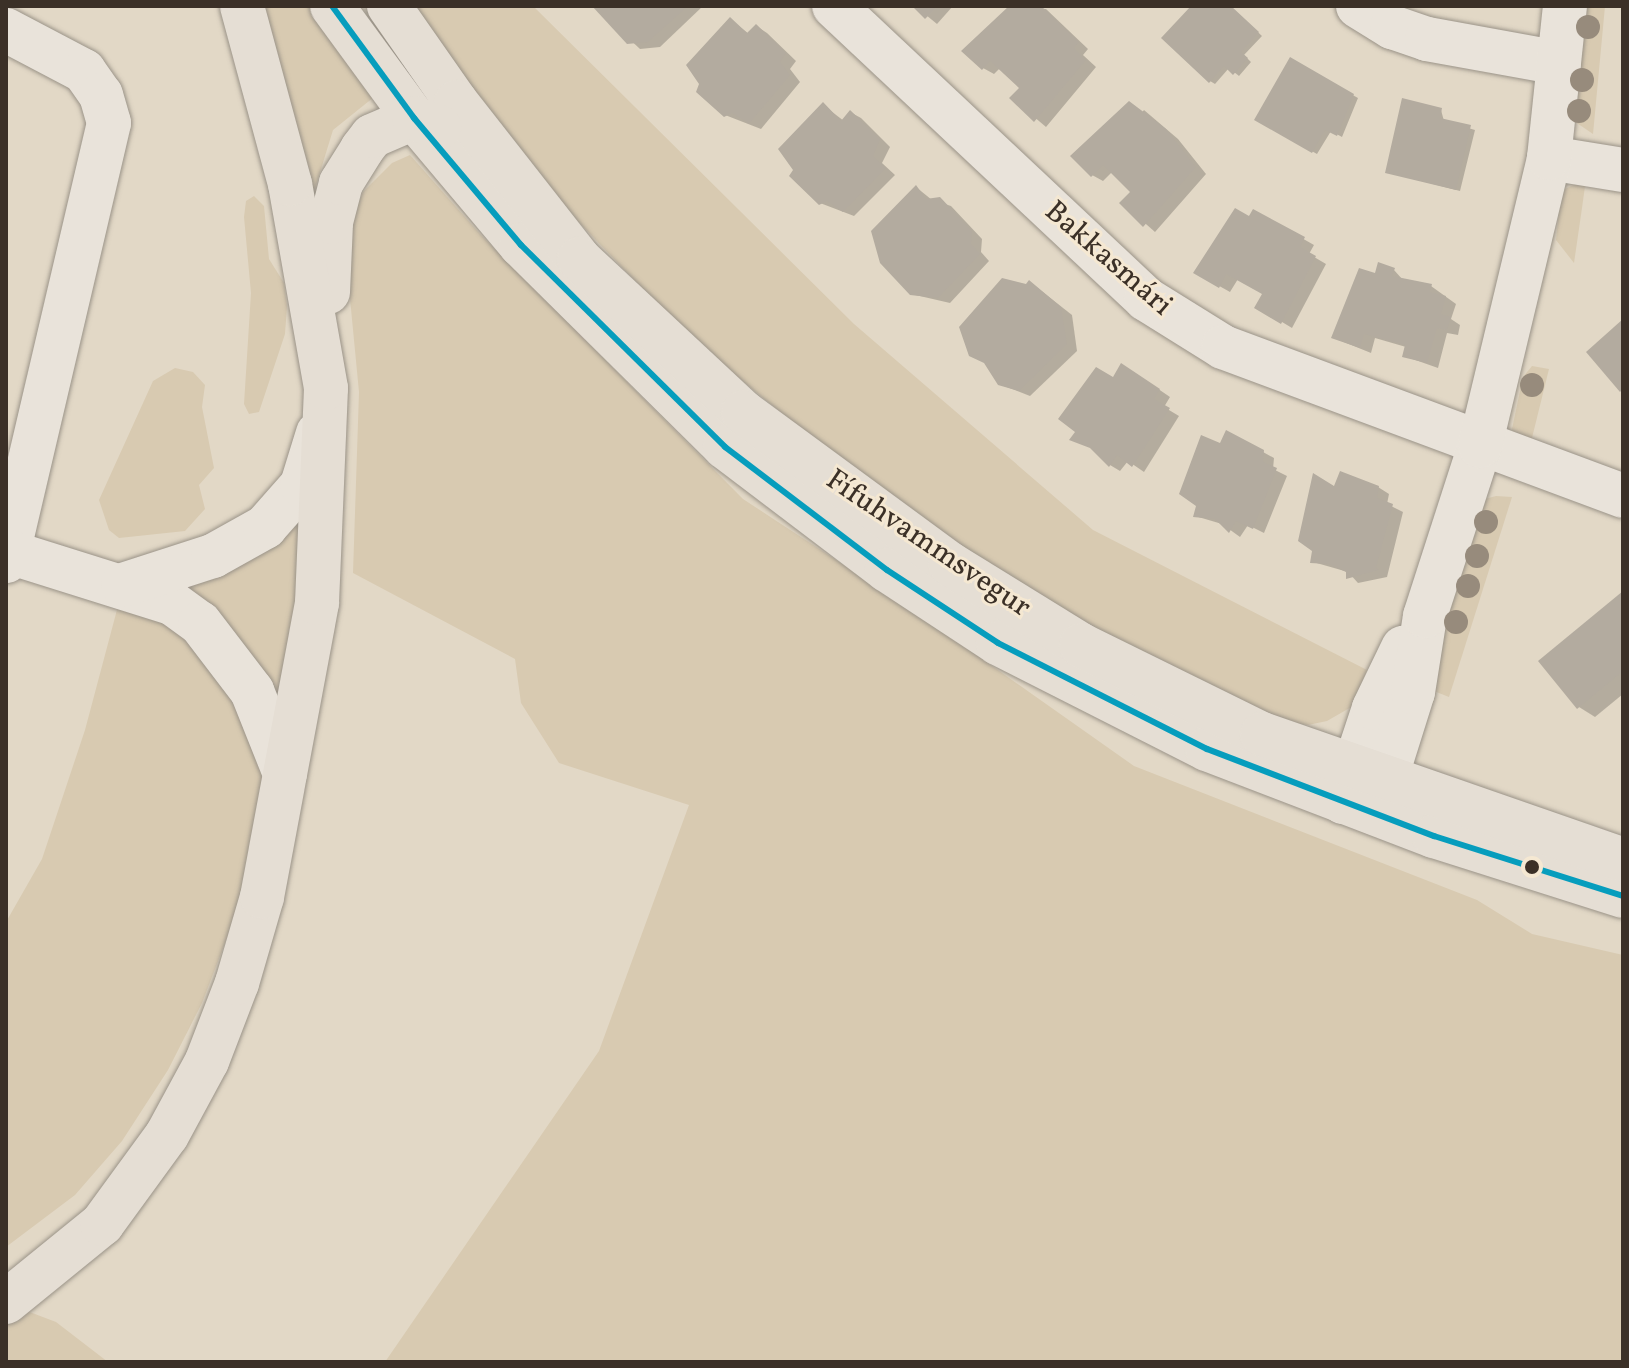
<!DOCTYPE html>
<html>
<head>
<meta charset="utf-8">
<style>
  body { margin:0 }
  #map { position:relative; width:1629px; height:1368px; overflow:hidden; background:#e2d8c6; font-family:Vollkorn,serif }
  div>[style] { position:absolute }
  .green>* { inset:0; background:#d8cab1 }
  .shadow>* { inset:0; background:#0003 }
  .building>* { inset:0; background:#b3ab9f }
  .roads { filter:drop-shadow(0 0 2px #9a9388) drop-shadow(0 0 2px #9a9388) }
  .minor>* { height:44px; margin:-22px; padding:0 22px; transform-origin:22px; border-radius:22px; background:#e9e3da }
  .major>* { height:44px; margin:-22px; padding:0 22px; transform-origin:22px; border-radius:22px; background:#e5ded4 }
  .bus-1>* { height:6px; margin:-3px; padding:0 3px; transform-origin:3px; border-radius:3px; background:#069dbd }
  .trees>* { width:24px; height:24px; margin:-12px; border-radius:50%; background:#978b7c }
  .dots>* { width:22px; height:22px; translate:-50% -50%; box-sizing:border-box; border:4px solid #f5e8d2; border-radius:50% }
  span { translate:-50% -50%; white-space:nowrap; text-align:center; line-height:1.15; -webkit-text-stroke:6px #f5e8d2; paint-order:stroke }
  .street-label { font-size:30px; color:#3b3027 }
  .frame { position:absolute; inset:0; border:8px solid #3b3027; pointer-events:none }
</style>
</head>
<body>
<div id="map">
  <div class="green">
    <i style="clip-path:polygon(254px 6px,317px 6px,379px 93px,333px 130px,313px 195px)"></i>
    <i style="clip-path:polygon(408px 6px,533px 6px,854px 324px,1093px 530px,1367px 670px,1353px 706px,1327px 721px,1308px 725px,1270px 721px,1151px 664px,893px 504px,690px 338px,570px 213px)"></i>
    <i style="clip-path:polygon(1583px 6px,1605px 6px,1593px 134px,1571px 119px)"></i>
    <i style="clip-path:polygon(410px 155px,480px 234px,743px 499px,914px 611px,1134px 766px,1477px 900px,1532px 934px,1623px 955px,1623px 1362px,385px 1362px,599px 1051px,689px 805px,559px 763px,521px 703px,515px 659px,353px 573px,359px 392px,346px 257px,351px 220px,363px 192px,392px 163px)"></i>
    <i style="clip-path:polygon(1586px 179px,1582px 208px,1574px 263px,1556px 240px,1561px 191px)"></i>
    <i style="clip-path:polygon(254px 196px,264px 206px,269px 259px,284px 283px,287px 306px,285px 334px,259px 412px,249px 414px,244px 404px,251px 293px,244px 217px,246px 201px)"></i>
    <i style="clip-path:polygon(1532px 366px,1549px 369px,1530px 446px,1514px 438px,1512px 429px,1523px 377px)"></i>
    <i style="clip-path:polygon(175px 368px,193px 372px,205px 385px,202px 407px,214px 468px,199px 485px,205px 509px,185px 531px,119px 538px,109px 530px,99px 500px,153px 381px)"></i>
    <i style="clip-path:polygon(1496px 496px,1512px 497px,1449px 697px,1424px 687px,1485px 499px)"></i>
    <i style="clip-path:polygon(306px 516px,282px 714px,175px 582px)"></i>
    <i style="clip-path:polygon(143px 603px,212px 655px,269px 770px,238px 909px,202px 1003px,168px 1070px,122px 1141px,75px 1195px,6px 1247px,6px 922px,42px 859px,85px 730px,118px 606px)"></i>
    <i style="clip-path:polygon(27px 1311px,56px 1322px,108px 1362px,6px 1362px,6px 1324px)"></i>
  </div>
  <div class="shadow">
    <i style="clip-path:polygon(594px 6px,703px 6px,660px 47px,640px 49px)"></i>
    <i style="clip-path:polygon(915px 6px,953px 6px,937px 24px)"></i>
    <i style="clip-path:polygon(1011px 6px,1046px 9px,1088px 49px,1083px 55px,1096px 67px,1046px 127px,1012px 98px,1022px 87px,1000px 68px,994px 74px,983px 68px)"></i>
    <i style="clip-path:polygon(1194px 6px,1230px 6px,1262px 36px,1244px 55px,1251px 62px,1239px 76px,1229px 68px,1215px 84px,1210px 81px)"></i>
    <i style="clip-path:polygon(730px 19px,749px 34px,756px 26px,767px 33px,796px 61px,790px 69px,800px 82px,761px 129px,725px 115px)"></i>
    <i style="clip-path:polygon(1290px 60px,1358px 98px,1342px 137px,1331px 131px,1317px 154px,1256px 120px)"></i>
    <i style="clip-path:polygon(823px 105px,844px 121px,850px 112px,861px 118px,890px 147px,882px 163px,895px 175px,854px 216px,820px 203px)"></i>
    <i style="clip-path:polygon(1144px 110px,1178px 139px,1206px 174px,1155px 232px,1122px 203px,1133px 192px,1112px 172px,1103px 181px,1092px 175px)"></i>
    <i style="clip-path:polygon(1441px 110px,1444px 121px,1475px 130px,1460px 191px,1387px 172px)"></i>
    <i style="clip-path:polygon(916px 187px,932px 200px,951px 206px,982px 239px,981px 252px,989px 261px,950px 303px,911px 294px)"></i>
    <i style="clip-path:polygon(1254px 211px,1314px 245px,1309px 254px,1326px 264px,1292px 328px,1257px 307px,1264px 294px,1238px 279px,1230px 292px,1196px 273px)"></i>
    <i style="clip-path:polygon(1394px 270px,1403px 280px,1431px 286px,1456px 304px,1451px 319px,1460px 325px,1458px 335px,1447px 333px,1438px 368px,1404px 356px,1406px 347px,1375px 338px,1371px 353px,1334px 338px,1376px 276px)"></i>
    <i style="clip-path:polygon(1030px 282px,1072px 315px,1077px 351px,1030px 396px,999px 384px)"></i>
    <i style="clip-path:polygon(1132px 371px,1170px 397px,1164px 407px,1179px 416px,1144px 472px,1128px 461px,1120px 471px,1110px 465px,1114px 379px)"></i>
    <i style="clip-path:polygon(1227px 432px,1274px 458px,1273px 469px,1287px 476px,1264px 533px,1248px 525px,1240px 537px,1222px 524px,1195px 516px)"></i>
    <i style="clip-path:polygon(1378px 487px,1389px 494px,1387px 504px,1403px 512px,1387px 577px,1358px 583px,1348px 572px,1313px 562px,1335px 489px)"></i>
    <i style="clip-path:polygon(1623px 593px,1623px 694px,1595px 717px,1579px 707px)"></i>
  </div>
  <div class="building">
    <i style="clip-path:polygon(592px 6px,688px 6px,648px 42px,627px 44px)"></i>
    <i style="clip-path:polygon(912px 6px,938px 6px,925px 19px)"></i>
    <i style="clip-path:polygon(1009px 6px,1041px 6px,1079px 42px,1074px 48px,1086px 60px,1034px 122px,1009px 98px,1019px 88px,990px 61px,982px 70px,961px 51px)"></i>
    <i style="clip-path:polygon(1191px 6px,1231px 6px,1259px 32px,1241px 52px,1248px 58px,1233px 75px,1224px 66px,1209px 83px,1161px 38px)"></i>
    <i style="clip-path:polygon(730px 17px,747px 33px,756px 24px,786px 53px,780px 62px,790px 75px,749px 124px,732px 113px,724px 117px,696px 92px,699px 84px,686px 65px)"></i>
    <i style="clip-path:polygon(1290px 57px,1354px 94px,1337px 136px,1325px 130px,1312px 153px,1254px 120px)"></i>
    <i style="clip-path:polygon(1402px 98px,1442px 108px,1440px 118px,1471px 125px,1456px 190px,1385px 173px)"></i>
    <i style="clip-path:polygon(1129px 101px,1166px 129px,1196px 167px,1143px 227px,1119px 203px,1130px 192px,1103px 165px,1091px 177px,1070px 156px)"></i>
    <i style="clip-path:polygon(823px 102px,841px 121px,850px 110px,880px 139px,873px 156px,886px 168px,843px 212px,827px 201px,819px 205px,789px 176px,793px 170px,778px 149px)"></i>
    <i style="clip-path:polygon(916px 185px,926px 199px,940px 197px,972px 231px,971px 244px,980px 254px,938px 298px,910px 295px,880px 263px,871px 231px)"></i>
    <i style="clip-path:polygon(1235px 208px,1249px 216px,1253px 209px,1305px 237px,1300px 247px,1316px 256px,1281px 324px,1254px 308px,1262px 294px,1226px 274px,1219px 288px,1193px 273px)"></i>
    <i style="clip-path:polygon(1378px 262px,1395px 268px,1392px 276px,1432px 284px,1430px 292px,1446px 296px,1441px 314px,1451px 317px,1447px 330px,1437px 328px,1427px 363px,1402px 357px,1405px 345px,1364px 334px,1360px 348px,1331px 338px,1359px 268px,1375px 273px)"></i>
    <i style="clip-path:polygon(1002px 278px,1026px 284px,1029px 280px,1061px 307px,1067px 344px,1019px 391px,998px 385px,984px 363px,969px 356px,959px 327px)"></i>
    <i style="clip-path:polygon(1623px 319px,1623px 389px,1620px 392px,1586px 352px)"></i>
    <i style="clip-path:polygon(1121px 363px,1160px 389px,1154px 399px,1170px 408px,1132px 467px,1117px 455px,1109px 467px,1090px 448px,1069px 440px,1075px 432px,1058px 419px,1096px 367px,1113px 377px)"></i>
    <i style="clip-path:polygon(1226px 430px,1264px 450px,1263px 462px,1277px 468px,1253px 529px,1236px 521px,1229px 533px,1215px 519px,1193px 517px,1196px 506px,1179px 494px,1201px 435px,1220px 443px)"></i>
    <i style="clip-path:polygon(1340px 471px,1379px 486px,1377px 498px,1393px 504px,1376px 568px,1379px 570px,1346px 579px,1346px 572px,1329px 564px,1310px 563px,1312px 551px,1298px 541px,1313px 473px,1334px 486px)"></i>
    <i style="clip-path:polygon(1623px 591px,1623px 671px,1577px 709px,1538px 661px)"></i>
  </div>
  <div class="roads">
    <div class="minor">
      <i style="left:834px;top:6px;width:428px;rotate:43.2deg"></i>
      <i style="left:1146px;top:299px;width:91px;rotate:31.9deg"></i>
      <i style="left:1223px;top:347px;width:427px;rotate:20.4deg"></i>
      <i style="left:1358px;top:6px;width:40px;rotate:32deg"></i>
      <i style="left:1392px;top:27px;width:37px;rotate:19deg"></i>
      <i style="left:1427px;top:39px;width:134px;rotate:10.3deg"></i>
      <i style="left:6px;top:30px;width:88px;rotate:27.7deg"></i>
      <i style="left:84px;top:71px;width:29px;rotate:55deg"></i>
      <i style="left:101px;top:95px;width:29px;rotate:74deg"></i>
      <i style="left:109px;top:123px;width:450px;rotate:103.2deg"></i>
      <i style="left:1549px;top:158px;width:75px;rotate:9.2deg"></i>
      <i style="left:9px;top:552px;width:171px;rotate:17.4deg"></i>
      <i style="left:172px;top:603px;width:34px;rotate:36deg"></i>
      <i style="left:200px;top:623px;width:86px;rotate:52.6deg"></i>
      <i style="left:252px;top:691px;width:89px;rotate:68.3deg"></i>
      <i style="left:123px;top:585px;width:95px;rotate:-17.9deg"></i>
      <i style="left:213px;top:556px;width:60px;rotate:-29.1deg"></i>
      <i style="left:265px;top:527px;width:56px;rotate:-48.6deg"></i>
      <i style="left:302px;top:485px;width:54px;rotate:-72.9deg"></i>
      <i style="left:1343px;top:802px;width:99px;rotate:-71.7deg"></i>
      <i style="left:1374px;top:708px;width:67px;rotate:-64.2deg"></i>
      <i style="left:1375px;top:813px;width:127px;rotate:-72.6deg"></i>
      <i style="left:1413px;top:692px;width:77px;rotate:-81deg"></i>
      <i style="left:1425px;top:616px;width:179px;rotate:-72.1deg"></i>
      <i style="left:1480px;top:446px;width:296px;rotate:-76.5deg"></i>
      <i style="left:1549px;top:158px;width:153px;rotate:-84deg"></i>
    </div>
    <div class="major">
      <i style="left:332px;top:6px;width:139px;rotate:53.8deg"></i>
      <i style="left:414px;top:118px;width:166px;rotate:49.9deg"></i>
      <i style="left:521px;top:245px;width:287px;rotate:44.7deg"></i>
      <i style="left:725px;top:447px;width:203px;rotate:37.2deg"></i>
      <i style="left:887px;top:570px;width:133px;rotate:33.3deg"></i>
      <i style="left:998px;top:643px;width:234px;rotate:26.9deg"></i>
      <i style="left:1207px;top:749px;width:243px;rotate:21deg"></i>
      <i style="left:1434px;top:836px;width:198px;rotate:17.6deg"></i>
      <i style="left:389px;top:6px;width:117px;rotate:55.1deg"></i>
      <i style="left:456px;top:102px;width:199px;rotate:51.9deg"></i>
      <i style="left:579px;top:259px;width:224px;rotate:43deg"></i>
      <i style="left:743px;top:412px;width:257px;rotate:36.3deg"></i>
      <i style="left:950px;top:564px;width:154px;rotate:31.7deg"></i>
      <i style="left:1081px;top:645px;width:202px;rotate:26.2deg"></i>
      <i style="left:1262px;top:734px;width:382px;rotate:19.2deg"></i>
      <i style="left:328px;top:292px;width:70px;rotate:-87.5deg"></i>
      <i style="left:331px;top:222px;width:40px;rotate:-75.6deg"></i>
      <i style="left:341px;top:183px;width:40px;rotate:-58deg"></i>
      <i style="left:362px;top:149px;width:16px;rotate:-52deg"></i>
      <i style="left:372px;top:136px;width:46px;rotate:-23.2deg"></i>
      <i style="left:414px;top:118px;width:27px;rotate:20deg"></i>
      <i style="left:6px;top:1302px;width:124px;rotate:-39.1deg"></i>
      <i style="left:102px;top:1224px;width:110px;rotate:-53.9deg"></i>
      <i style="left:167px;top:1135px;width:84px;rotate:-61.6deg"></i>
      <i style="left:207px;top:1061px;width:84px;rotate:-69deg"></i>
      <i style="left:237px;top:983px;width:90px;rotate:-73.8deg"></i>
      <i style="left:262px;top:897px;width:299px;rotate:-79.4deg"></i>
      <i style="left:317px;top:603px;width:215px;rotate:-87.6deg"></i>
      <i style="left:326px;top:388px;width:207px;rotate:-100deg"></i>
      <i style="left:290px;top:184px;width:184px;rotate:-105.1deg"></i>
    </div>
  </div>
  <div class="bus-1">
    <i style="left:332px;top:6px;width:139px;rotate:53.8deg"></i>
    <i style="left:414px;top:118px;width:166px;rotate:49.9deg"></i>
    <i style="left:521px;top:245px;width:287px;rotate:44.7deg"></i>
    <i style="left:725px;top:447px;width:203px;rotate:37.2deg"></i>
    <i style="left:887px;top:570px;width:133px;rotate:33.3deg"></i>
    <i style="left:998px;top:643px;width:234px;rotate:26.9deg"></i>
    <i style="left:1207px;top:749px;width:243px;rotate:21deg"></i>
    <i style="left:1434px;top:836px;width:198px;rotate:17.6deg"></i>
  </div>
  <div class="trees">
    <i style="left:1588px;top:27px"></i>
    <i style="left:1582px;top:80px"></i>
    <i style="left:1579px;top:111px"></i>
    <i style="left:1532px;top:385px"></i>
    <i style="left:1486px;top:522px"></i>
    <i style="left:1477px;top:556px"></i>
    <i style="left:1468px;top:586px"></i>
    <i style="left:1456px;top:622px"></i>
  </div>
  <div class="dots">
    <i style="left:1532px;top:867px;background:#3b3027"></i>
  </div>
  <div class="street-label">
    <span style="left:1108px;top:259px;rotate:41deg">Bakkasmári</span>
    <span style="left:928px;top:544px;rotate:34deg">Fífuhvammsvegur</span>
  </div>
  <div class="frame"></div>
</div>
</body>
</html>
